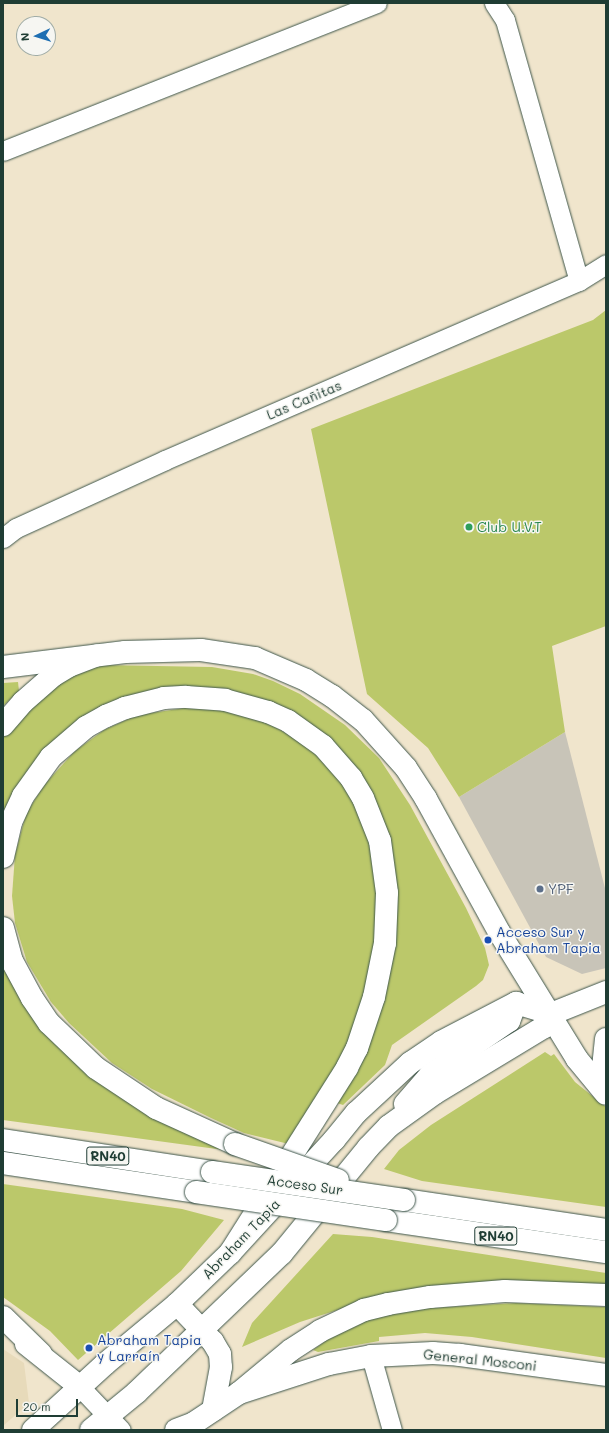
<!DOCTYPE html>
<html>
<head>
<meta charset="utf-8">
<style>
  body { margin:0 }
  #map { position:relative; width:609px; height:1433px; overflow:hidden; background:#f0e5cc; font-family:Mali,sans-serif }
  div>[style] { position:absolute }
  .built>* { inset:0; background:#e7daba }
  .industrial>* { inset:0; background:#c8c4b8 }
  .green>* { inset:0; background:#bbc86a }
  .roads { filter:drop-shadow(0 0 1px #3e564b) drop-shadow(0 0 1px #3e564b) }
  .minor>* { height:19px; margin:-9.5px; padding:0 9.5px; transform-origin:9.5px; border-radius:9.5px; background:#fff }
  .tertiary>* { height:22px; margin:-11px; padding:0 11px; transform-origin:11px; border-radius:11px; background:#fff }
  .secondary>* { height:22px; margin:-11px; padding:0 11px; transform-origin:11px; border-radius:11px; background:#fff }
  .motorway>* { height:22px; margin:-11px; padding:0 11px; transform-origin:11px; border-radius:11px; background:#fff }
  .bridges { filter:drop-shadow(0 0 1px #3e564b) drop-shadow(0 0 1px #3e564b) }
  .motorway-bridge>* { height:22px; margin:-11px; padding:0 11px; transform-origin:11px; border-radius:11px; background:#fff }
  .dots>* { width:11px; height:11px; translate:-50% -50%; box-sizing:border-box; border:2px solid #f6f6f2; border-radius:50% }
  span { translate:-50% -50%; white-space:nowrap; text-align:center; line-height:1.15; -webkit-text-stroke:3px #f6f6f2; paint-order:stroke }
  .shield-label span { padding:1px 3px; background:#f6f6f2; border:1px solid; border-radius:3px; -webkit-text-stroke-width:0 }
  .shield-label { font-size:13px; color:#1f3d34; font-weight:700 }
  .street-label { font-size:14px; color:#1f3d34 }
  .leisure-label { font-size:14px; color:#27864d }
  .left { translate:0 -50%; text-align:left }
  .service-label { font-size:14px; color:#4e5e75 }
  .transit-label { font-size:14px; color:#164399 }
  .frame { position:absolute; inset:0; border:4px solid #1f3d34; pointer-events:none }
  .north { position:absolute; left:16px; top:16px; width:40px; height:40px; box-sizing:border-box; background:#f6f6f2; border:1px solid #a0aca6; border-radius:50%; rotate:266deg; font-size:11px; font-weight:700; line-height:16px; text-align:center; color:#1f3d34 }
  .north::after { content:''; display:block; margin:auto; width:14px; height:18px; background:#1f6fb2; clip-path:polygon(50% 0,100% 100%,50% 72%,0 100%) }
  .scale { position:absolute; left:16px; top:1399px; width:62px; height:18px; box-sizing:border-box; border:2px solid #1f3d34; border-top:0; padding-left:5px; font-size:12px; line-height:14px; white-space:nowrap; color:#1f3d34; -webkit-text-stroke:3px #f6f6f2; paint-order:stroke }
</style>
</head>
<body>
<div id="map">
  <div class="built">
    <i style="clip-path:polygon(3px 1349px,24px 1363px,29px 1403px,3px 1426px)"></i>
  </div>
  <div class="industrial">
    <i style="clip-path:polygon(565px 732px,606px 892px,606px 968px,582px 974px,546px 957px,459px 797px)"></i>
  </div>
  <div class="green">
    <i style="clip-path:polygon(606px 310px,606px 626px,552px 646px,565px 732px,459px 797px,428px 748px,367px 694px,311px 429px,593px 320px)"></i>
    <i style="clip-path:polygon(101px 665px,212px 667px,253px 674px,273px 681px,300px 694px,345px 725px,379px 758px,410px 805px,466px 908px,485px 948px,489px 965px,483px 980px,476px 986px,392px 1045px,385px 1065px,343px 1105px,337px 1103px,361px 1057px,387px 837px,277px 706px,108px 707px,3px 822px,3px 738px,13px 724px,69px 674px)"></i>
    <i style="clip-path:polygon(18px 682px,19px 691px,3px 706px,3px 683px)"></i>
    <i style="clip-path:polygon(185px 708px,217px 709px,268px 723px,307px 745px,341px 780px,361px 812px,376px 863px,377px 952px,349px 1046px,289px 1144px,244px 1133px,211px 1118px,152px 1089px,112px 1063px,69px 1023px,51px 1002px,27px 962px,15px 923px,12px 896px,15px 855px,26px 814px,44px 785px,75px 751px,104px 730px,137px 715px)"></i>
    <i style="clip-path:polygon(3px 956px,28px 1005px,224px 1150px,3px 1120px)"></i>
    <i style="clip-path:polygon(545px 1052px,551px 1056px,554px 1054px,575px 1082px,606px 1107px,606px 1207px,422px 1181px,384px 1169px,399px 1150px,431px 1125px)"></i>
    <i style="clip-path:polygon(3px 1184px,182px 1209px,224px 1220px,181px 1271px,78px 1360px,50px 1331px,3px 1297px)"></i>
    <i style="clip-path:polygon(333px 1234px,372px 1237px,606px 1273px,606px 1287px,350px 1306px,300px 1322px,242px 1347px,252px 1323px)"></i>
    <i style="clip-path:polygon(516px 1303px,606px 1307px,606px 1358px,472px 1337px,425px 1333px,379px 1337px,379px 1341px,318px 1352px,313px 1350px,346px 1326px,395px 1310px)"></i>
  </div>
  <div class="roads">
    <div class="minor">
      <i style="left:494px;top:3px;width:20px;rotate:57deg"></i>
      <i style="left:505px;top:20px;width:271px;rotate:74.2deg"></i>
      <i style="left:3px;top:151px;width:402px;rotate:-21.6deg"></i>
      <i style="left:3px;top:538px;width:16px;rotate:-38deg"></i>
      <i style="left:16px;top:528px;width:164px;rotate:-24.5deg"></i>
      <i style="left:165px;top:460px;width:451px;rotate:-23.4deg"></i>
      <i style="left:579px;top:281px;width:32px;rotate:-32deg"></i>
      <i style="left:371px;top:1356px;width:77px;rotate:74.2deg"></i>
      <i style="left:80px;top:1387px;width:59px;rotate:46.4deg"></i>
    </div>
    <div class="tertiary">
      <i style="left:3px;top:667px;width:123px;rotate:-7deg"></i>
      <i style="left:125px;top:652px;width:76px;rotate:-1.5deg"></i>
      <i style="left:201px;top:650px;width:55px;rotate:8.4deg"></i>
      <i style="left:255px;top:658px;width:56px;rotate:23.3deg"></i>
      <i style="left:306px;top:680px;width:31px;rotate:32deg"></i>
      <i style="left:332px;top:696px;width:39px;rotate:38deg"></i>
      <i style="left:363px;top:720px;width:64px;rotate:48.1deg"></i>
      <i style="left:406px;top:768px;width:37px;rotate:57deg"></i>
      <i style="left:426px;top:799px;width:152px;rotate:61.2deg"></i>
      <i style="left:499px;top:932px;width:149px;rotate:58.4deg"></i>
      <i style="left:577px;top:1059px;width:45px;rotate:50.4deg"></i>
      <i style="left:551px;top:1014px;width:59px;rotate:-21.8deg"></i>
      <i style="left:606px;top:1039px;width:36px;rotate:96deg"></i>
      <i style="left:602px;top:1075px;width:16px;rotate:76deg"></i>
      <i style="left:177px;top:1304px;width:52px;rotate:46.5deg"></i>
      <i style="left:213px;top:1342px;width:14px;rotate:60deg"></i>
      <i style="left:220px;top:1354px;width:13px;rotate:86deg"></i>
      <i style="left:221px;top:1367px;width:44px;rotate:100.5deg"></i>
      <i style="left:26px;top:1344px;width:69px;rotate:38.5deg"></i>
      <i style="left:176px;top:1430px;width:19px;rotate:-21deg"></i>
      <i style="left:194px;top:1423px;width:54px;rotate:-33.7deg"></i>
      <i style="left:239px;top:1393px;width:95px;rotate:-17.9deg"></i>
      <i style="left:329px;top:1364px;width:43px;rotate:-10.8deg"></i>
      <i style="left:371px;top:1356px;width:62px;rotate:-2.8deg"></i>
      <i style="left:433px;top:1353px;width:27px;rotate:4deg"></i>
      <i style="left:460px;top:1355px;width:147px;rotate:7.8deg"></i>
    </div>
    <div class="secondary">
      <i style="left:405px;top:1104px;width:38px;rotate:-49deg"></i>
      <i style="left:430px;top:1075px;width:96px;rotate:-34.4deg"></i>
      <i style="left:509px;top:1021px;width:19px;rotate:-69deg"></i>
      <i style="left:33px;top:1430px;width:98px;rotate:-42.5deg"></i>
      <i style="left:105px;top:1364px;width:94px;rotate:-39.8deg"></i>
      <i style="left:177px;top:1304px;width:74px;rotate:-43.9deg"></i>
      <i style="left:230px;top:1253px;width:154px;rotate:-47.4deg"></i>
      <i style="left:334px;top:1140px;width:35px;rotate:-51deg"></i>
      <i style="left:356px;top:1113px;width:74px;rotate:-42.8deg"></i>
      <i style="left:410px;top:1063px;width:37px;rotate:-34deg"></i>
      <i style="left:441px;top:1042px;width:85px;rotate:-27.5deg"></i>
      <i style="left:516px;top:1003px;width:37px;rotate:17deg"></i>
      <i style="left:551px;top:1014px;width:15px;rotate:118deg"></i>
      <i style="left:544px;top:1027px;width:127px;rotate:148.8deg"></i>
      <i style="left:435px;top:1093px;width:57px;rotate:144.3deg"></i>
      <i style="left:389px;top:1126px;width:30px;rotate:134deg"></i>
      <i style="left:368px;top:1148px;width:136px;rotate:129.3deg"></i>
      <i style="left:282px;top:1253px;width:202px;rotate:136.2deg"></i>
      <i style="left:136px;top:1393px;width:58px;rotate:140.6deg"></i>
    </div>
    <div class="motorway">
      <i style="left:3px;top:725px;width:30px;rotate:-49deg"></i>
      <i style="left:23px;top:702px;width:41px;rotate:-41.1deg"></i>
      <i style="left:54px;top:675px;width:17px;rotate:-31deg"></i>
      <i style="left:69px;top:666px;width:30px;rotate:-21deg"></i>
      <i style="left:3px;top:857px;width:36px;rotate:-77deg"></i>
      <i style="left:11px;top:822px;width:29px;rotate:-65deg"></i>
      <i style="left:23px;top:796px;width:48px;rotate:-54.3deg"></i>
      <i style="left:51px;top:757px;width:46px;rotate:-40.6deg"></i>
      <i style="left:86px;top:727px;width:23px;rotate:-29deg"></i>
      <i style="left:106px;top:716px;width:21px;rotate:-23deg"></i>
      <i style="left:125px;top:708px;width:40px;rotate:-14.4deg"></i>
      <i style="left:164px;top:698px;width:22px;rotate:-3deg"></i>
      <i style="left:186px;top:697px;width:39px;rotate:4deg"></i>
      <i style="left:225px;top:700px;width:45px;rotate:15.6deg"></i>
      <i style="left:268px;top:712px;width:22px;rotate:24deg"></i>
      <i style="left:288px;top:721px;width:43px;rotate:35.5deg"></i>
      <i style="left:323px;top:746px;width:43px;rotate:48.8deg"></i>
      <i style="left:351px;top:778px;width:23px;rotate:59deg"></i>
      <i style="left:363px;top:798px;width:46px;rotate:68.4deg"></i>
      <i style="left:380px;top:841px;width:52px;rotate:82.3deg"></i>
      <i style="left:387px;top:893px;width:50px;rotate:92.3deg"></i>
      <i style="left:385px;top:943px;width:55px;rotate:101.5deg"></i>
      <i style="left:374px;top:997px;width:54px;rotate:108.4deg"></i>
      <i style="left:357px;top:1048px;width:22px;rotate:117deg"></i>
      <i style="left:347px;top:1068px;width:219px;rotate:122.3deg"></i>
      <i style="left:3px;top:928px;width:34px;rotate:75deg"></i>
      <i style="left:12px;top:961px;width:42px;rotate:61.6deg"></i>
      <i style="left:32px;top:998px;width:30px;rotate:56deg"></i>
      <i style="left:49px;top:1023px;width:65px;rotate:43.8deg"></i>
      <i style="left:96px;top:1068px;width:72px;rotate:33.7deg"></i>
      <i style="left:156px;top:1108px;width:87px;rotate:24.5deg"></i>
      <i style="left:3px;top:1140px;width:211px;rotate:8.7deg"></i>
      <i style="left:3px;top:1163px;width:195px;rotate:8.5deg"></i>
      <i style="left:404px;top:1200px;width:204px;rotate:8.4deg"></i>
      <i style="left:386px;top:1220px;width:222px;rotate:8.3deg"></i>
      <i style="left:3px;top:1317px;width:53px;rotate:44.2deg"></i>
      <i style="left:239px;top:1393px;width:67px;rotate:-39.6deg"></i>
      <i style="left:291px;top:1350px;width:35px;rotate:-33deg"></i>
      <i style="left:320px;top:1331px;width:49px;rotate:-25.5deg"></i>
      <i style="left:364px;top:1310px;width:25px;rotate:-14deg"></i>
      <i style="left:388px;top:1304px;width:43px;rotate:-9.5deg"></i>
      <i style="left:430px;top:1297px;width:75px;rotate:-4.6deg"></i>
      <i style="left:505px;top:1291px;width:101px;rotate:2.3deg"></i>
    </div>
  </div>
  <div class="bridges">
    <div class="motorway-bridge">
      <i style="left:235px;top:1144px;width:109px;rotate:19.3deg"></i>
      <i style="left:212px;top:1172px;width:194px;rotate:8.3deg"></i>
      <i style="left:196px;top:1192px;width:192px;rotate:8.4deg"></i>
    </div>
  </div>
  <div class="dots">
    <i style="left:469px;top:527px;background:#2e9e5b"></i>
    <i style="left:540px;top:889px;background:#5c6f8a"></i>
    <i style="left:488px;top:940px;background:#1a4fb4"></i>
    <i style="left:89px;top:1348px;background:#1a4fb4"></i>
  </div>
  <div class="shield-label">
    <span style="left:108px;top:1156px">RN40</span>
    <span style="left:496px;top:1236px">RN40</span>
  </div>
  <div class="street-label">
    <span style="left:304px;top:400px;rotate:-23deg">Las Cañitas</span>
    <span style="left:305px;top:1185px;rotate:8deg">Acceso Sur</span>
    <span style="left:241px;top:1239px;rotate:-46deg">Abraham Tapia</span>
    <span style="left:480px;top:1360px;rotate:6deg">General Mosconi</span>
  </div>
  <div class="leisure-label">
    <span class="left" style="left:477px;top:527px">Club U.V.T</span>
  </div>
  <div class="service-label">
    <span class="left" style="left:548px;top:889px">YPF</span>
  </div>
  <div class="transit-label">
    <span class="left" style="left:496px;top:940px">Acceso Sur y<br>Abraham Tapia</span>
    <span class="left" style="left:97px;top:1348px">Abraham Tapia<br>y Larraín</span>
  </div>
  <div class="frame"></div>
  <div class="north">N</div>
  <div class="scale">20 m</div>
</div>
</body>
</html>
